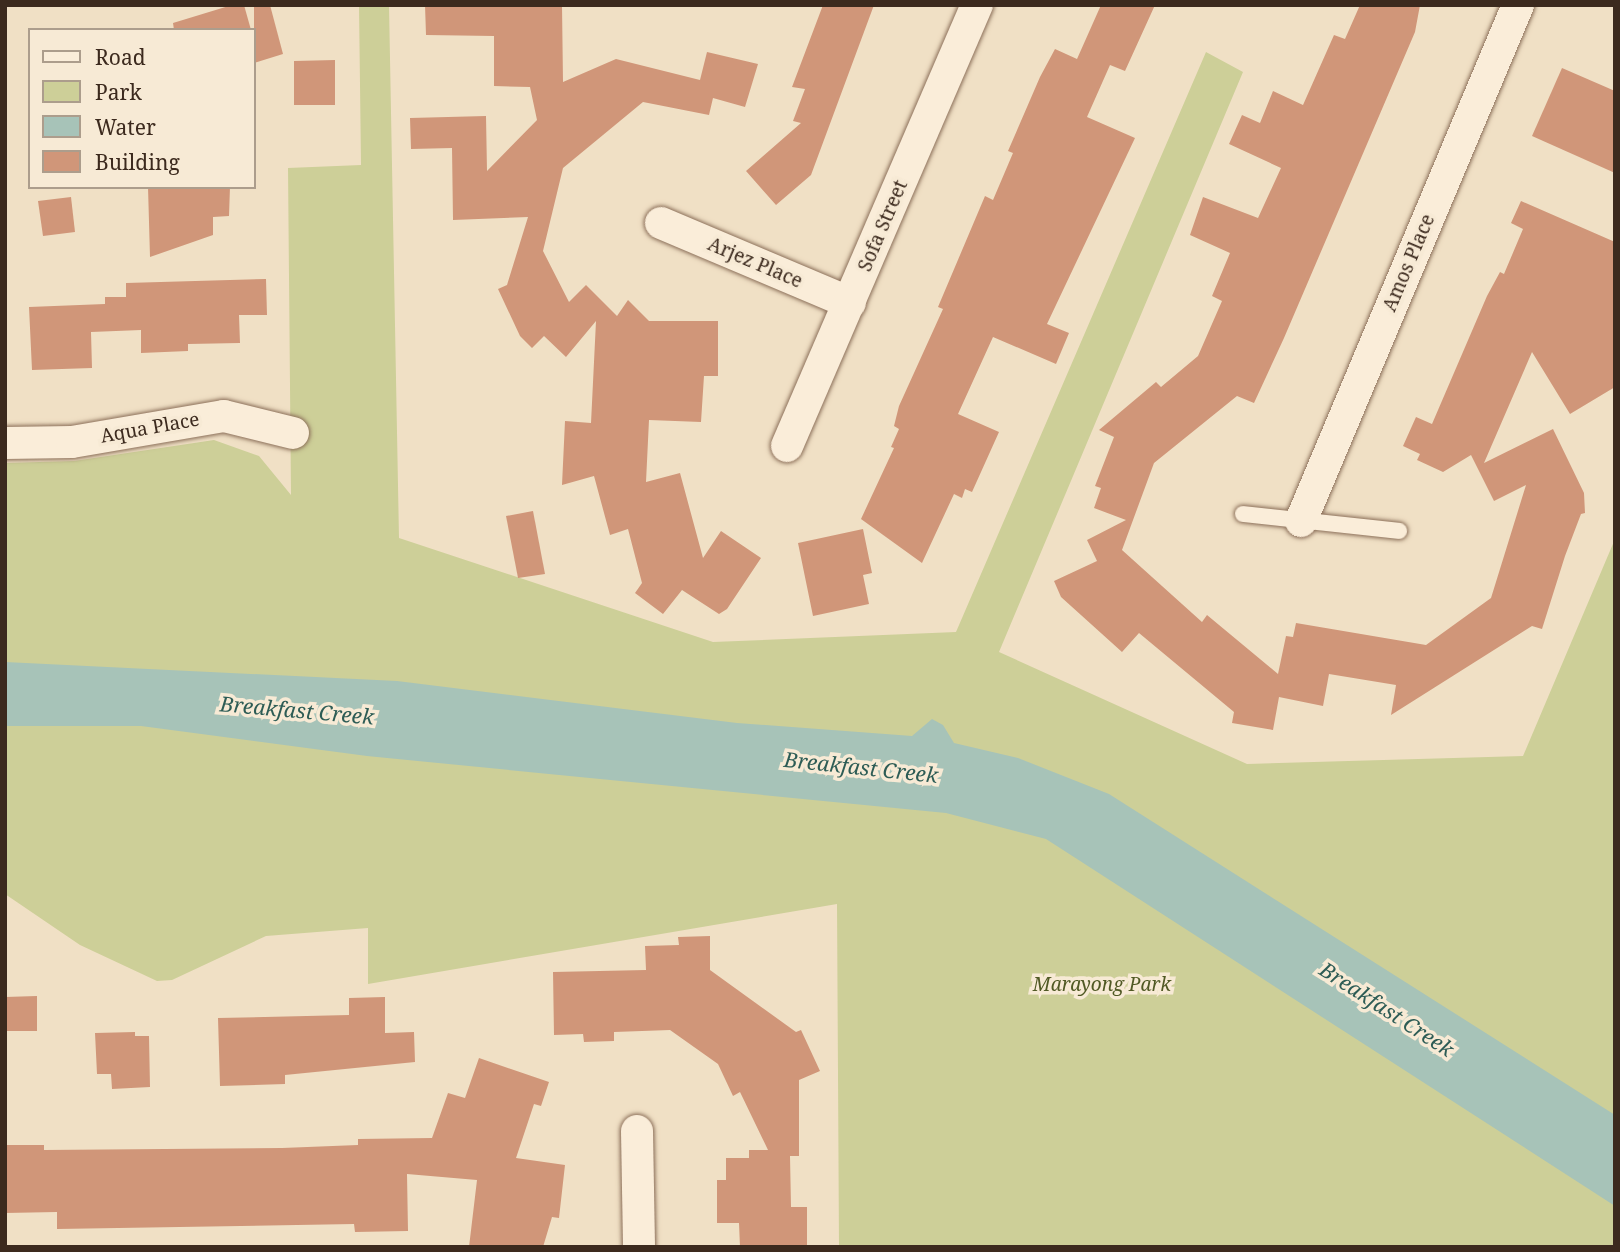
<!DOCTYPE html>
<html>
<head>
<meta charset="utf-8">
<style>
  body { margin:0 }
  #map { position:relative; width:1620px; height:1252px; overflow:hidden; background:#f0e0c5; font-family:"Noto Serif",serif }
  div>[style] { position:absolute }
  .green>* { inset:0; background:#cdcf98 }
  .water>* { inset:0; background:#a7c3b8 }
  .building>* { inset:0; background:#d09679 }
  .roads { filter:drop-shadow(0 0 2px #8c705a) drop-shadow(0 0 2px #8c705a) }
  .lane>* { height:16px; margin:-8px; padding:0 8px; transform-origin:8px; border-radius:8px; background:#faedd9 }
  .street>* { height:32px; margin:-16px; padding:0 16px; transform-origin:16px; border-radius:16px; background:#faedd9 }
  span { translate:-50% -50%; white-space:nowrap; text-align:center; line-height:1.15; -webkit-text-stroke:7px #f7ead5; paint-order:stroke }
  .street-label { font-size:19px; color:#3c2a1e }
  .park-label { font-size:19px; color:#505924; font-style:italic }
  .water-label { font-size:21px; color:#2d5c55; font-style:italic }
  .frame { position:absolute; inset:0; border:7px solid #3c2a1e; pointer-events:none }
  .legend { position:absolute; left:28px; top:28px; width:228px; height:161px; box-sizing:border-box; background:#f7ead5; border:2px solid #ac9d8c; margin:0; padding:9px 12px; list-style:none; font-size:21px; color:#3c2a1e }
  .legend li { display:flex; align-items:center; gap:14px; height:35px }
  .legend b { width:35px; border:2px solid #ac9d8c }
</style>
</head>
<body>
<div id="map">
  <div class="green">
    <i style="clip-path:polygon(359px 5px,389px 5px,399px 538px,713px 642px,956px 632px,1206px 52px,1243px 72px,999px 652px,1247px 764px,1523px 756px,1615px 539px,1615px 1247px,839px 1247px,837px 904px,368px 984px,368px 928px,266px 936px,172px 980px,157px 981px,80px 945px,5px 894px,5px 463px,74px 461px,214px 440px,259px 456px,291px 495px,288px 168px,361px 165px)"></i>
  </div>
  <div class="water">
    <i style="clip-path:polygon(5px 662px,397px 681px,737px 723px,912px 736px,932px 719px,943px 725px,954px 743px,1018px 758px,1109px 794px,1615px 1115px,1615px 1206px,1046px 839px,946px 813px,367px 756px,141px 726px,5px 726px)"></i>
  </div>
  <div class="building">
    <i style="clip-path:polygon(232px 5px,244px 5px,251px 30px,174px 30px,173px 23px)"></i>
    <i style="clip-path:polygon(254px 5px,270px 5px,283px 54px,254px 63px)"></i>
    <i style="clip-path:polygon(425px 5px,562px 5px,563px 82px,616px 59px,700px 80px,707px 52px,758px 64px,745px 107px,713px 98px,709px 115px,643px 102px,563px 168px,543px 251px,569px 302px,586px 285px,617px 316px,628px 300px,649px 321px,718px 321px,718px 376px,704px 376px,701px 422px,649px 420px,646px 482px,680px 473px,703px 558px,721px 531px,761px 558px,727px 609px,719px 614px,682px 590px,663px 614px,635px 593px,642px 583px,628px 529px,610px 535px,594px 476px,562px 485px,565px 421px,591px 423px,596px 321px,566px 357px,544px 336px,532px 348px,520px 336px,498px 289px,507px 285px,528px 217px,453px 220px,452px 148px,411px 149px,410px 118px,486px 116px,487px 171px,537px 120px,530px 87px,494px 86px,494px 36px,426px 35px)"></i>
    <i style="clip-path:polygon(823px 5px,874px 5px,811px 175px,776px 205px,746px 171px,801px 123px,793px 121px,805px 89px,792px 87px)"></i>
    <i style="clip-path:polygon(1101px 5px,1155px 5px,1125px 71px,1110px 65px,1087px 117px,1135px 138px,1047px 324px,1069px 333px,1056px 364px,993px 337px,958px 414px,999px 432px,972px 492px,965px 489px,962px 498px,954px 494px,922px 563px,861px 519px,894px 448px,891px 447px,899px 429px,894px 426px,899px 406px,943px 309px,938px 307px,985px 196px,993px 200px,1013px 153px,1008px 151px,1040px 77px,1055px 49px,1077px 59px)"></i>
    <i style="clip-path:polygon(1360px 5px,1420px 5px,1415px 32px,1284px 338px,1254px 403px,1237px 396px,1154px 463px,1122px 550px,1202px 622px,1207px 615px,1278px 674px,1286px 636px,1293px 637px,1296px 623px,1426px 645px,1491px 598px,1526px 485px,1494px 501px,1471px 455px,1443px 472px,1417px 460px,1420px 454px,1403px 446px,1416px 417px,1432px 424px,1487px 296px,1500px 272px,1504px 274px,1523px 229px,1511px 223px,1521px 201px,1615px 242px,1615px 387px,1570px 414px,1532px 352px,1484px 463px,1553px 429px,1584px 493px,1585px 513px,1581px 514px,1565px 556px,1542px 629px,1532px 626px,1391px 715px,1396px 685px,1329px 674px,1323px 706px,1279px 697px,1273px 730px,1232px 723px,1234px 712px,1139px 633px,1122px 652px,1061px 597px,1054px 581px,1097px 561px,1087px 540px,1126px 520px,1094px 508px,1101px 488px,1095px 486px,1114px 437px,1099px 430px,1156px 382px,1161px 387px,1198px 356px,1222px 301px,1212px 296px,1230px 253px,1190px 235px,1203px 197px,1258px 218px,1281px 168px,1229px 144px,1242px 115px,1260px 123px,1273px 91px,1303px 105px,1334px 35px,1345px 39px)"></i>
    <i style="clip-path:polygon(335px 60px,335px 105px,294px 105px,294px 61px)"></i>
    <i style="clip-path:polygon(1562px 68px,1615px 91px,1615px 173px,1532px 136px)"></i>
    <i style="clip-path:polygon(148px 187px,230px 187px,229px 216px,213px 217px,213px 235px,150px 257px)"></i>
    <i style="clip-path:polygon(71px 197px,75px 232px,43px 236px,38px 201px)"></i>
    <i style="clip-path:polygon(266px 279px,267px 315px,239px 315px,240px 343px,188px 344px,188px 351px,141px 353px,141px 330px,91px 332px,92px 368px,32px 370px,29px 307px,105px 304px,105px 297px,126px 297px,126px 283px)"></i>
    <i style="clip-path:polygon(533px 511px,545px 574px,518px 578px,506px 516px)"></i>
    <i style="clip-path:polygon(863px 529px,872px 573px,863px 575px,869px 604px,813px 616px,798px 543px)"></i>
    <i style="clip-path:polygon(710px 936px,710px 970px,796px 1032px,801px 1030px,820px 1071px,799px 1080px,799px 1156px,790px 1156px,791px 1207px,807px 1207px,807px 1247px,740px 1247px,739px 1223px,717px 1223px,717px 1180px,726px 1180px,726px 1158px,749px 1158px,749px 1150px,768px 1150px,740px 1092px,733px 1096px,718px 1064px,670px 1030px,614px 1032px,614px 1041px,584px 1042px,583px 1034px,554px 1035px,553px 972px,646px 970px,645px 946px,679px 945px,678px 937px)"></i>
    <i style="clip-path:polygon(37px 996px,37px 1031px,5px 1031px,5px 997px)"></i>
    <i style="clip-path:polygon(385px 997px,385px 1033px,414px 1032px,415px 1062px,285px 1075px,285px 1084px,220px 1086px,218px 1018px,349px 1015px,349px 998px)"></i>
    <i style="clip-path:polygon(135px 1032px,135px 1036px,149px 1036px,150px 1087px,112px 1089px,111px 1074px,97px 1074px,95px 1033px)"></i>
    <i style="clip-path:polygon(479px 1058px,549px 1082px,541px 1106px,534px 1104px,516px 1158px,565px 1165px,559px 1218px,552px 1217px,543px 1247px,469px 1247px,477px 1180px,407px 1174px,408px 1231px,355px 1232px,354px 1224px,57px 1229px,57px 1212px,5px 1213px,5px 1145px,44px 1145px,44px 1150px,282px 1148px,358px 1145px,358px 1139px,432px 1138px,448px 1093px,465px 1098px)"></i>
  </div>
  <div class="roads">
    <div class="lane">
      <i style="left:1243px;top:514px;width:157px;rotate:6.2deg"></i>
    </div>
    <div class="street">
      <i style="left:661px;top:223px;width:205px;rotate:22.9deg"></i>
      <i style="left:5px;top:443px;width:67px;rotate:-0.9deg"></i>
      <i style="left:72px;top:442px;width:154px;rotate:-9.7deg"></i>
      <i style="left:224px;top:416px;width:71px;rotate:13.8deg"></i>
      <i style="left:787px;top:446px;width:480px;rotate:-66.7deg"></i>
      <i style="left:1301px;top:521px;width:560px;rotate:-67.19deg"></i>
      <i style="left:637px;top:1131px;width:116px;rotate:89deg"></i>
    </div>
  </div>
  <div class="street-label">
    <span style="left:883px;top:226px;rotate:-67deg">Sofa Street</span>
    <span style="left:755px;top:263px;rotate:23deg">Arjez Place</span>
    <span style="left:1409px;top:263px;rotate:-67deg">Amos Place</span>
    <span style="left:150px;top:428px;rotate:-10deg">Aqua Place</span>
  </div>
  <div class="park-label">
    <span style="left:1102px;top:985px">Marayong Park</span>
  </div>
  <div class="water-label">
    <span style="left:297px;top:710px;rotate:5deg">Breakfast Creek</span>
    <span style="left:861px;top:767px;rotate:6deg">Breakfast Creek</span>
    <span style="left:1387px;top:1009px;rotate:33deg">Breakfast Creek</span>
  </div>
  <div class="frame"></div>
  <ul class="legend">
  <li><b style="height:9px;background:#faedd9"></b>Road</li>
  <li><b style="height:19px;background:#cdcf98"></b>Park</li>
  <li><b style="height:19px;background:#a7c3b8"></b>Water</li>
  <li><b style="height:19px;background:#d09679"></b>Building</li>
  </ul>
</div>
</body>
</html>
